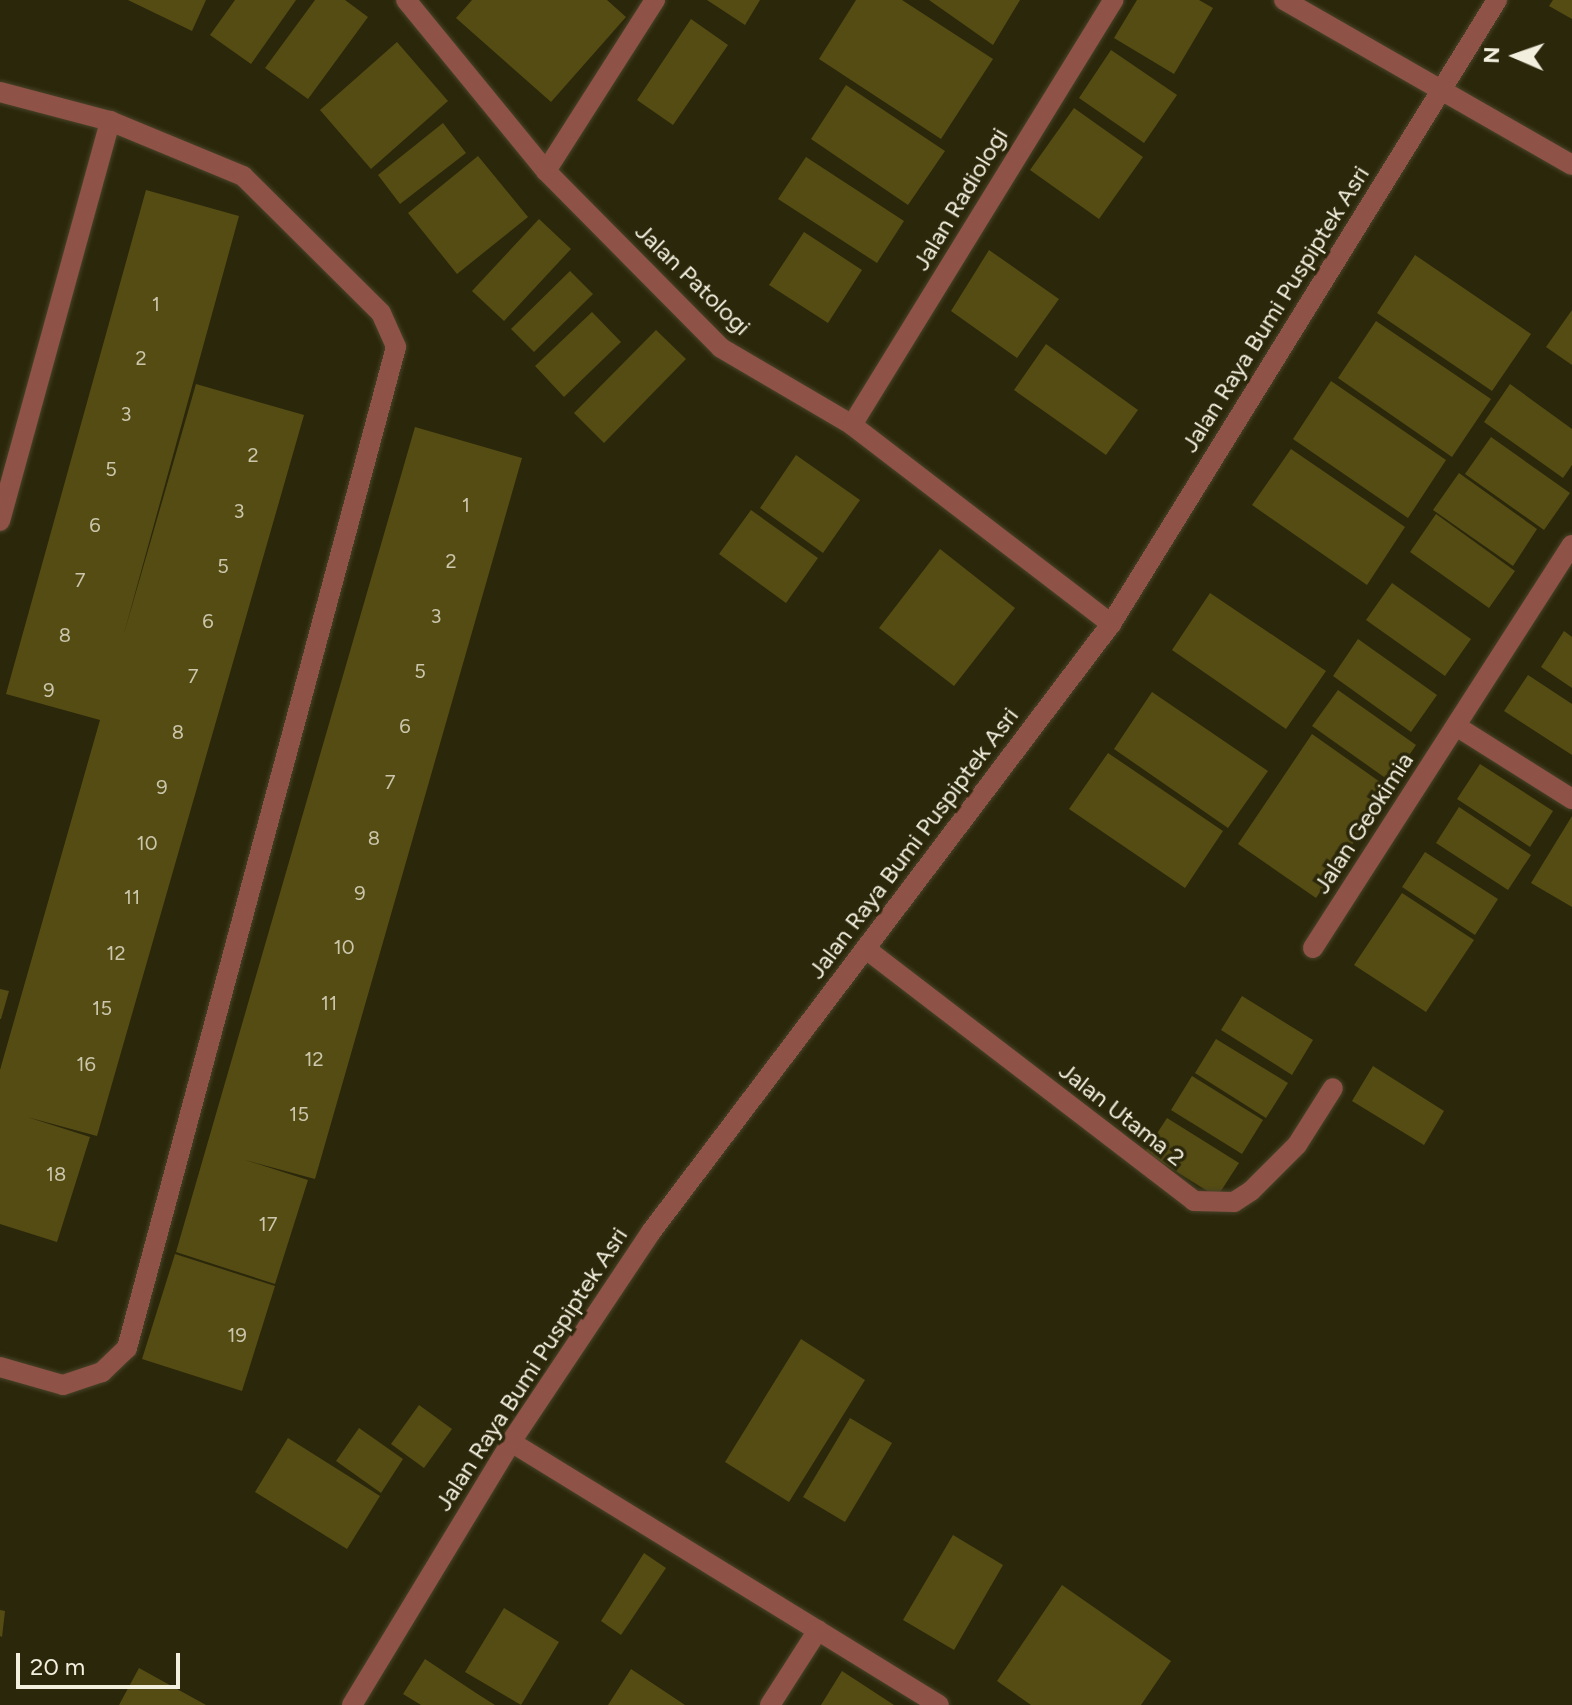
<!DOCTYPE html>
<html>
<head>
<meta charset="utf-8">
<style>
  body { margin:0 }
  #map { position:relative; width:1572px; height:1705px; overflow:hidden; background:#2b270b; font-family:Figtree,sans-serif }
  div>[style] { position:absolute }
  .building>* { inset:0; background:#554c13 }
  .roads { filter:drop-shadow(0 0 2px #474329) drop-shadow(0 0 2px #474329) }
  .street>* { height:20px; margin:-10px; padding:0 10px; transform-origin:10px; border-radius:10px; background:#8e5246 }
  span { translate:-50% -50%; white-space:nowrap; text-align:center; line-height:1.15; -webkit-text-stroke:7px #2b270b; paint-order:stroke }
  .number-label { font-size:20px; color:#cbc6ac }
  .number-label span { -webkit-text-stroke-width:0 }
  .street-label { font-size:24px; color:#f2efdf }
  .north { position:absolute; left:1476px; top:16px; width:80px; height:80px; -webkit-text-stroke:6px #2b270b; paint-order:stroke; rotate:272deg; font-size:22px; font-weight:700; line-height:32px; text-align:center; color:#f2efdf }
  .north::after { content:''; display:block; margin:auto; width:28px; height:36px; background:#f2efdf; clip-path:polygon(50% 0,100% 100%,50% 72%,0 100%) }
  .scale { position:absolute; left:16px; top:1653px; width:164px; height:36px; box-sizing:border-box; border:4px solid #f2efdf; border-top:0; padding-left:10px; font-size:24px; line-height:28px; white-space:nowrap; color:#f2efdf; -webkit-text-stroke:6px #2b270b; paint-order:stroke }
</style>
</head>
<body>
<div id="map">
  <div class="building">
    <i style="clip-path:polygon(128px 0,206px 0,192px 31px)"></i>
    <i style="clip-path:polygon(235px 0,296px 0,251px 64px,210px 35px)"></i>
    <i style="clip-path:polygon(315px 0,345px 0,368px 17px,308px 99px,265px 68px)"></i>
    <i style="clip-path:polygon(472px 0,607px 0,626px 17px,551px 102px,456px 18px)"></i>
    <i style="clip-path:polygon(707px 0,760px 0,745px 25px)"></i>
    <i style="clip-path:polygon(856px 0,902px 0,993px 59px,941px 139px,819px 59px)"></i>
    <i style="clip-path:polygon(929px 0,1020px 0,993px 45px)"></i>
    <i style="clip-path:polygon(1137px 0,1199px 0,1213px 8px,1174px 74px,1114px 38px)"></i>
    <i style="clip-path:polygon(1553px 0,1572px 0,1572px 19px,1549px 6px)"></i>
    <i style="clip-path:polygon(691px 19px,728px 45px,673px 125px,637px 100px)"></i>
    <i style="clip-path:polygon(397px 42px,448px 101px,371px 169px,320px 110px)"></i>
    <i style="clip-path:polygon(1111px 50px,1177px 95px,1144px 143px,1079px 98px)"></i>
    <i style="clip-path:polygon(846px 85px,945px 151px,908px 205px,811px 139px)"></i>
    <i style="clip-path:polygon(1074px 108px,1143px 157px,1099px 219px,1030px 170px)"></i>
    <i style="clip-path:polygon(443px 123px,466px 153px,400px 204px,378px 175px)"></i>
    <i style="clip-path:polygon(478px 156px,528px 217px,457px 274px,408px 213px)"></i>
    <i style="clip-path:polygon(806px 157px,904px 221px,877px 263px,778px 199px)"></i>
    <i style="clip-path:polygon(146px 190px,239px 216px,123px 637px,196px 384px,304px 415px,97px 1136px,27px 1117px,90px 1137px,57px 1242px,0 1224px,0 1070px,100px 720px,6px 694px)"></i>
    <i style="clip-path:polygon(539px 219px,571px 249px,504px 321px,472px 291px)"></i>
    <i style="clip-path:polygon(804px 232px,862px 270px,828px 323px,769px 285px)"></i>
    <i style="clip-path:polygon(989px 250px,1059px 299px,1017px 358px,951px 311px)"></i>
    <i style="clip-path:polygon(1415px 255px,1531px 334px,1492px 391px,1377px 313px)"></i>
    <i style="clip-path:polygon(570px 271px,593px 294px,534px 352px,511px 329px)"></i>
    <i style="clip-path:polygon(1572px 310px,1572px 365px,1546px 347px)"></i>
    <i style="clip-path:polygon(592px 312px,621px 342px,564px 397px,535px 366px)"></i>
    <i style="clip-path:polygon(1376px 321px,1491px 399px,1452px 457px,1338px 378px)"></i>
    <i style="clip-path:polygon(656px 330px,686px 359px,604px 443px,574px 413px)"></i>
    <i style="clip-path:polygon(1046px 344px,1138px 410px,1106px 455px,1014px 390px)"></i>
    <i style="clip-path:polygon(1331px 381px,1446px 460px,1408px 518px,1293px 439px)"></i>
    <i style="clip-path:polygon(1510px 384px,1572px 429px,1572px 465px,1563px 478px,1484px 422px)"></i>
    <i style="clip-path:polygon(415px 427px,522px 458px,315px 1179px,245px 1160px,308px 1180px,275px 1284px,176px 1252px)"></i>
    <i style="clip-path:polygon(1491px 437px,1570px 493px,1544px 530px,1465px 474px)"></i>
    <i style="clip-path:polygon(1291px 449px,1405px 527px,1367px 585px,1252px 505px)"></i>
    <i style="clip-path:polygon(796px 455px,860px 500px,823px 553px,760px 508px)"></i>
    <i style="clip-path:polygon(1459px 473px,1537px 529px,1513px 566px,1433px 510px)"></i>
    <i style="clip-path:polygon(751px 510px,818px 558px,786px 603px,719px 554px)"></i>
    <i style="clip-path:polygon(1436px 514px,1515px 571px,1489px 608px,1410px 552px)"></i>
    <i style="clip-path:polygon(940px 549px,1015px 608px,954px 686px,879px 628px)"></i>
    <i style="clip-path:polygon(1392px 583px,1471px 639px,1445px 676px,1366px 620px)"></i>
    <i style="clip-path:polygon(1210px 593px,1326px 671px,1286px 729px,1172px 650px)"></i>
    <i style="clip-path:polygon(1564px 631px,1572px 637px,1572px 688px,1541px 667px)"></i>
    <i style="clip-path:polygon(1358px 639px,1437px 695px,1411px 732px,1333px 676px)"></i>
    <i style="clip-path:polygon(1528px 675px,1572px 704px,1572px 755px,1504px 711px)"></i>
    <i style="clip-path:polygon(1338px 690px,1416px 745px,1391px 782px,1312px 726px)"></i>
    <i style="clip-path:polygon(1152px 692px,1268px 771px,1228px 828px,1114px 749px)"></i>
    <i style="clip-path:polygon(1312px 734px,1390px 789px,1316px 898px,1238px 844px)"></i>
    <i style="clip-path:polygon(1108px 753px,1223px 831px,1185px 888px,1069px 809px)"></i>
    <i style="clip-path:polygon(1480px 764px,1553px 811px,1530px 847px,1457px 799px)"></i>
    <i style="clip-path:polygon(1459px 807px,1531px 855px,1508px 890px,1436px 843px)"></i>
    <i style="clip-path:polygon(1572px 816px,1572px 907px,1531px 883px)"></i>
    <i style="clip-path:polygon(1425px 852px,1498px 899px,1475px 935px,1402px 887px)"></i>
    <i style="clip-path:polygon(1402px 893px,1474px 940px,1426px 1012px,1354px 965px)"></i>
    <i style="clip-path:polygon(0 989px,9px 991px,1px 1019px,0 1019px)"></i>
    <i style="clip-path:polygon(1242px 996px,1313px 1040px,1292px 1075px,1221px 1030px)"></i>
    <i style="clip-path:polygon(1216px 1039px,1288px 1083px,1266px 1118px,1195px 1073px)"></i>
    <i style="clip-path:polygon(1373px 1066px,1444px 1111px,1424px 1145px,1352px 1101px)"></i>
    <i style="clip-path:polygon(1192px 1076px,1263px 1120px,1242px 1154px,1171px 1110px)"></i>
    <i style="clip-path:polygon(1167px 1118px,1239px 1163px,1217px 1197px,1145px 1152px)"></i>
    <i style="clip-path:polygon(175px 1254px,275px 1286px,242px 1391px,142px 1359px)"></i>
    <i style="clip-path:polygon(801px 1339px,865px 1380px,789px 1502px,725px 1462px)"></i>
    <i style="clip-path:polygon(419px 1405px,452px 1429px,424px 1468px,391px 1444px)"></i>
    <i style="clip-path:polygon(850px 1418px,892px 1443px,845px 1522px,803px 1497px)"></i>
    <i style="clip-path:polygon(359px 1428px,403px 1459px,381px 1493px,336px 1461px)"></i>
    <i style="clip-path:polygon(288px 1438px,380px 1496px,347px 1549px,255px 1492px)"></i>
    <i style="clip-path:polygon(953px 1535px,1003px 1565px,954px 1650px,903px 1620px)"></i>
    <i style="clip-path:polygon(644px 1553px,666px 1568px,621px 1635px,601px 1621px)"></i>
    <i style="clip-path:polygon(1062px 1585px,1171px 1661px,1141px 1705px,1031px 1705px,997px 1681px)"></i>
    <i style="clip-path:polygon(504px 1608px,559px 1642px,521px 1705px,465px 1672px)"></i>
    <i style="clip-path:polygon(0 1610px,5px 1611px,2px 1637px,0 1636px)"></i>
    <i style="clip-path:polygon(425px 1659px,476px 1693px,495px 1705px,421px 1705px,403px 1694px)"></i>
    <i style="clip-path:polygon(139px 1668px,206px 1705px,119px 1705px)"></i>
    <i style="clip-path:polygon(631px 1669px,685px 1705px,608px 1705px)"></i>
    <i style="clip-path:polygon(842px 1671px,894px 1705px,821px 1705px)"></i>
  </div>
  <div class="roads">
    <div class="street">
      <i style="left:406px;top:0;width:221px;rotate:50.7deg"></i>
      <i style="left:546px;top:171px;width:249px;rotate:45.3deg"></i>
      <i style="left:721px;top:348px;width:152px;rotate:30.4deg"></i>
      <i style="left:852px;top:425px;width:327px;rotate:37.5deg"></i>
      <i style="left:1284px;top:0;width:332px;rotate:29.8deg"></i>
      <i style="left:0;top:92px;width:114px;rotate:14.8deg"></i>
      <i style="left:110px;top:121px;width:144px;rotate:22.5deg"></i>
      <i style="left:243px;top:176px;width:194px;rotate:44.8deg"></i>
      <i style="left:381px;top:313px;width:37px;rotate:66deg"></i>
      <i style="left:396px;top:347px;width:1037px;rotate:105.04deg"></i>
      <i style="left:127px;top:1348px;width:35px;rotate:136deg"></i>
      <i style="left:102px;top:1372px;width:41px;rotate:161.6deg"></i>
      <i style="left:63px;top:1385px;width:66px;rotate:-164.1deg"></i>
      <i style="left:546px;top:171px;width:203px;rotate:-57.5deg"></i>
      <i style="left:852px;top:425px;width:499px;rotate:-58.4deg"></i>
      <i style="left:0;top:521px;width:415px;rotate:-74.6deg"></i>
      <i style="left:1456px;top:726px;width:137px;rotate:32.2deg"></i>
      <i style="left:1313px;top:948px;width:479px;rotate:-57.3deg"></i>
      <i style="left:866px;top:949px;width:414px;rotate:37.5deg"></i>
      <i style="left:1194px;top:1201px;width:40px;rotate:1.4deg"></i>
      <i style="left:1234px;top:1202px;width:20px;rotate:-33deg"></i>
      <i style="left:1251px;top:1191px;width:65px;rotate:-45deg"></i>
      <i style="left:1297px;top:1145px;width:67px;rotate:-57.7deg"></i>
      <i style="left:511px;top:1442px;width:502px;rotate:31.57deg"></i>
      <i style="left:352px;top:1705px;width:307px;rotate:-58.8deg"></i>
      <i style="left:511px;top:1442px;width:252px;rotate:-56.3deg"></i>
      <i style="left:651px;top:1232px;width:762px;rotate:-52.89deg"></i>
      <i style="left:1111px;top:624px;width:734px;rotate:-58.26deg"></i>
      <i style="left:770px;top:1705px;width:89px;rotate:-57.4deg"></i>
    </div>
  </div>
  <div class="number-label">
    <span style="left:156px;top:304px">1</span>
    <span style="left:141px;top:358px">2</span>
    <span style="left:126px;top:414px">3</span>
    <span style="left:253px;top:455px">2</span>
    <span style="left:111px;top:469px">5</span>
    <span style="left:466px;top:505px">1</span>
    <span style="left:239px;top:511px">3</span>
    <span style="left:95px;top:525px">6</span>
    <span style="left:451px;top:561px">2</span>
    <span style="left:223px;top:566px">5</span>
    <span style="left:80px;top:580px">7</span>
    <span style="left:436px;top:616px">3</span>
    <span style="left:208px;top:621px">6</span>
    <span style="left:65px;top:635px">8</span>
    <span style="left:420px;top:671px">5</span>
    <span style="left:193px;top:676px">7</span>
    <span style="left:49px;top:690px">9</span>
    <span style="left:405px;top:726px">6</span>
    <span style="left:178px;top:732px">8</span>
    <span style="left:390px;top:782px">7</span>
    <span style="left:162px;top:787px">9</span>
    <span style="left:374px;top:838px">8</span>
    <span style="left:147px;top:843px">10</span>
    <span style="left:360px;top:893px">9</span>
    <span style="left:132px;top:897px">11</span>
    <span style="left:344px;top:947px">10</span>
    <span style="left:116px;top:953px">12</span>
    <span style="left:329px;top:1003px">11</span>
    <span style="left:102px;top:1008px">15</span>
    <span style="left:314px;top:1059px">12</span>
    <span style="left:86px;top:1064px">16</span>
    <span style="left:299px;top:1114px">15</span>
    <span style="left:56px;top:1174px">18</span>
    <span style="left:268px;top:1224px">17</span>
    <span style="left:237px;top:1335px">19</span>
  </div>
  <div class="street-label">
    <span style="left:960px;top:199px;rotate:-59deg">Jalan Radiologi</span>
    <span style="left:693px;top:279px;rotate:44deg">Jalan Patologi</span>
    <span style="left:1275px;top:309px;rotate:-58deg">Jalan Raya Bumi Puspiptek Asri</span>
    <span style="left:1363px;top:823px;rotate:-57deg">Jalan Geokimia</span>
    <span style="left:913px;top:843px;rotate:-53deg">Jalan Raya Bumi Puspiptek Asri</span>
    <span style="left:1122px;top:1114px;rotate:38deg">Jalan Utama 2</span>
    <span style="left:531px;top:1369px;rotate:-57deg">Jalan Raya Bumi Puspiptek Asri</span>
  </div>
  <div class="north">N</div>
  <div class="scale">20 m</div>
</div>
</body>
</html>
